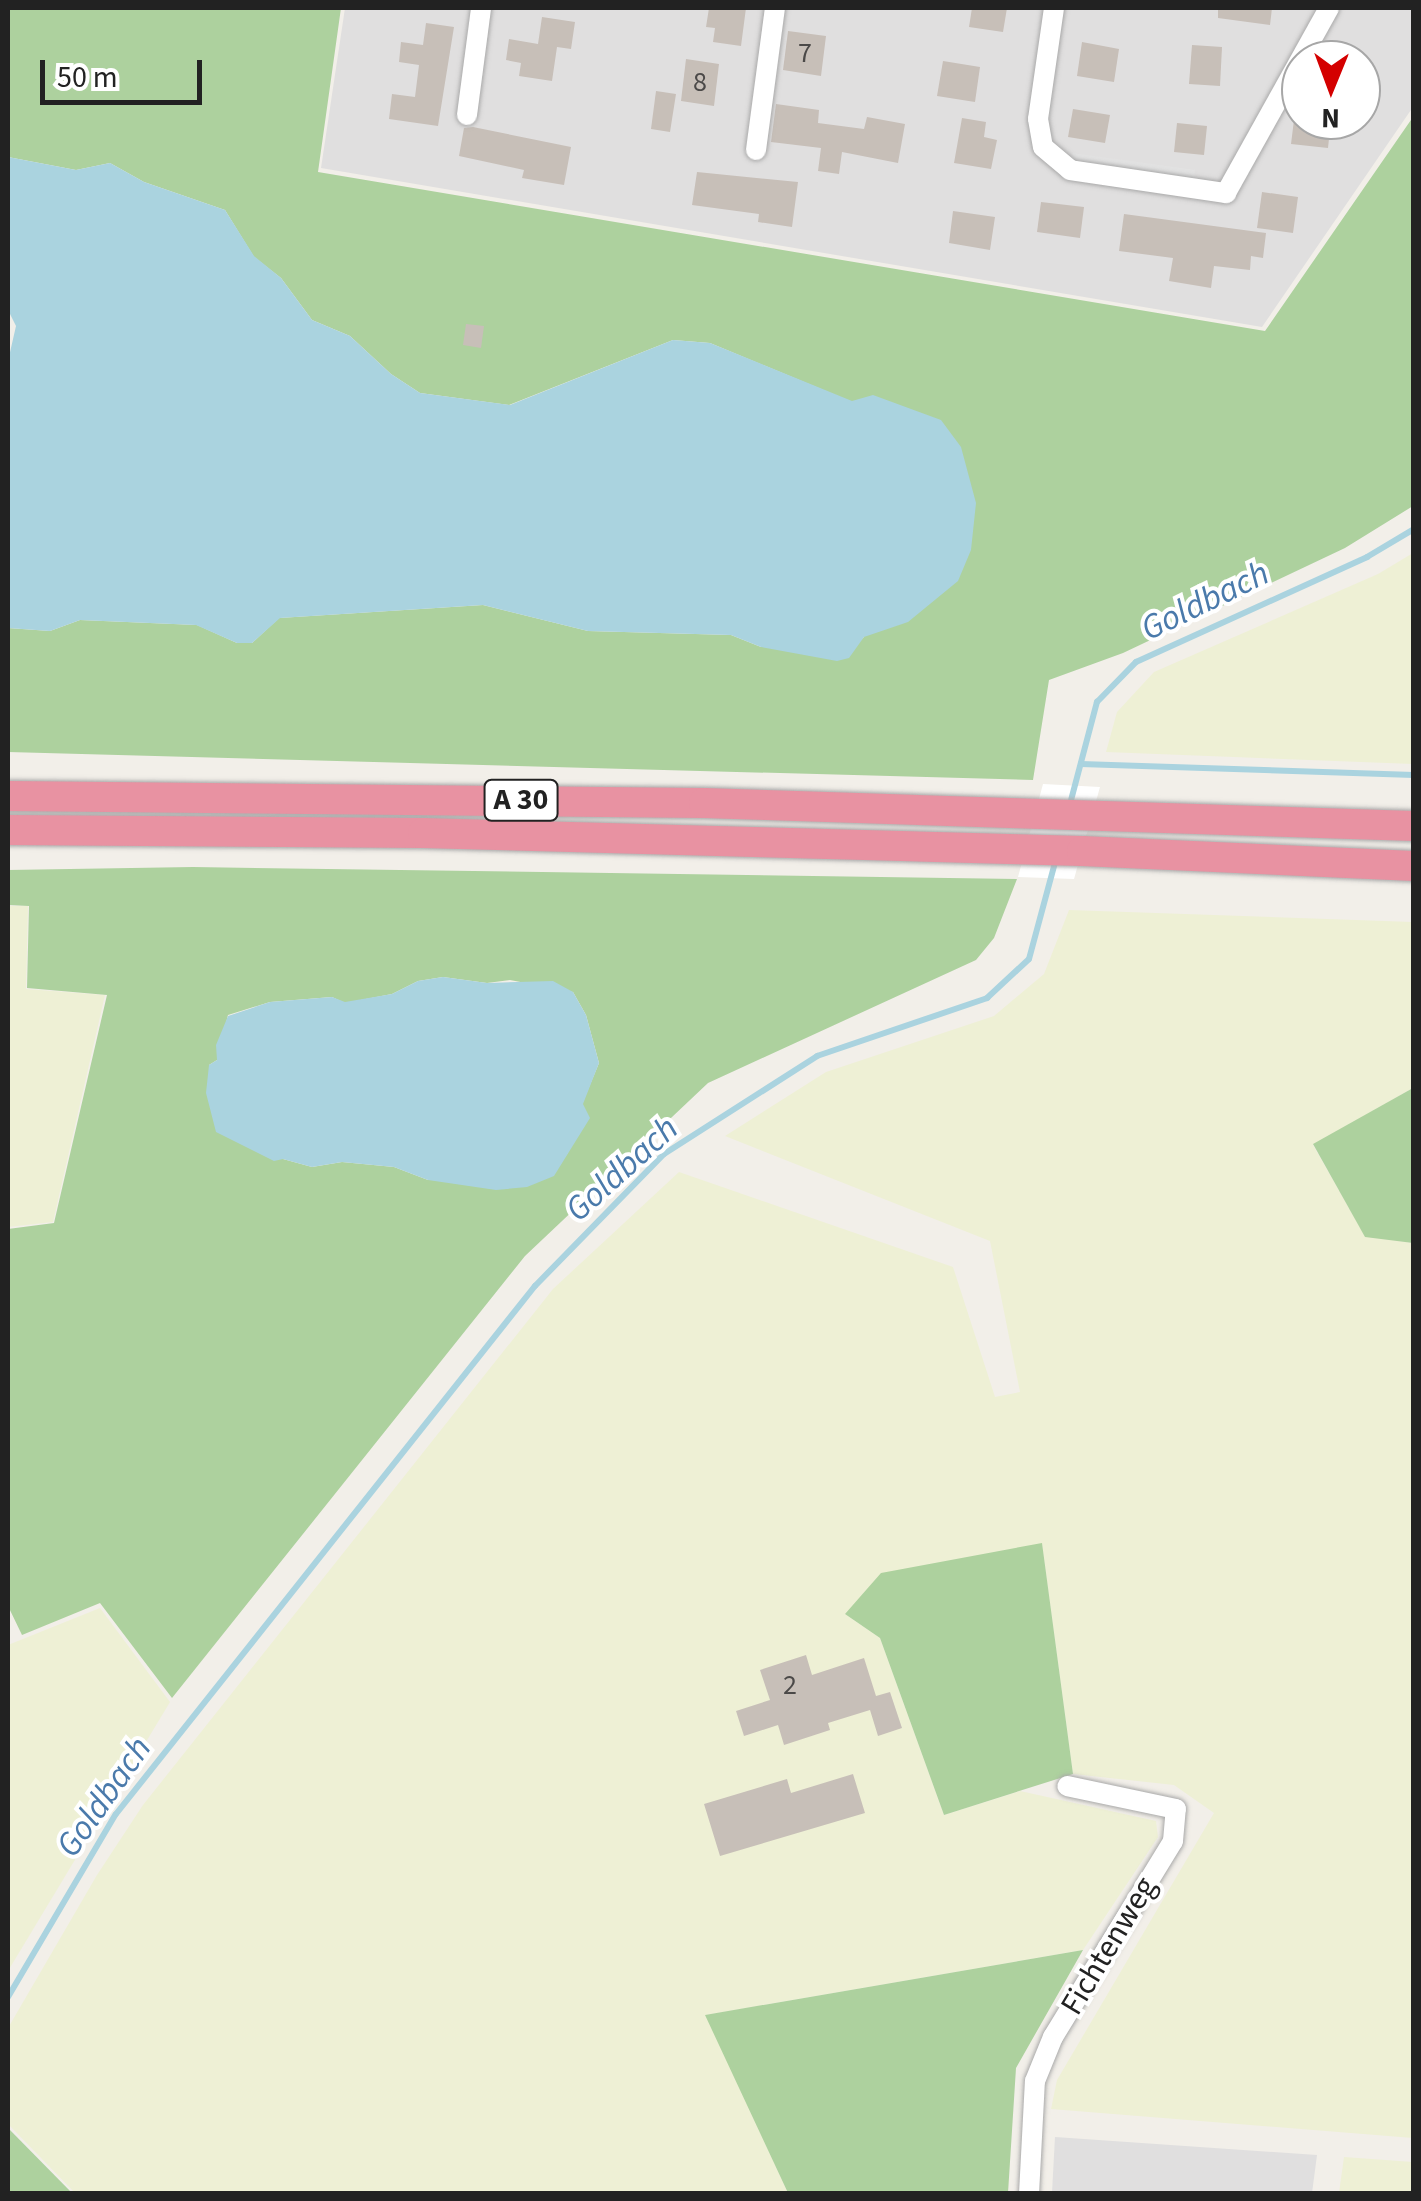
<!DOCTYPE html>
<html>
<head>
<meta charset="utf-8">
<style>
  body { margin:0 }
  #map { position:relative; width:1421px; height:2201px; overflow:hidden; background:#f2efe9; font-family:"Source Sans 3",sans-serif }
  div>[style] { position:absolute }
  .residential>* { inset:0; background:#e0dfdf }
  .farmland>* { inset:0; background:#eef0d5 }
  .forest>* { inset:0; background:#add19e }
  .parking>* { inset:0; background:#e2e2e2 }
  .water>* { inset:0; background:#aad3df }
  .pier>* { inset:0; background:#fff }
  .stream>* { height:6px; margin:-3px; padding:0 3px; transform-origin:3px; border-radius:3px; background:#aad3df }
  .building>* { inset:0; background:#c7bfb8 }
  .roads { filter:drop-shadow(0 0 2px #a9a9a9) drop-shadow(0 0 2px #a9a9a9) }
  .minor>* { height:20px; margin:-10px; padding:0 10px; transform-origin:10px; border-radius:10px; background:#fff }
  .highway>* { height:30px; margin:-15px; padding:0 15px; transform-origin:15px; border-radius:15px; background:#e892a2 }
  span { translate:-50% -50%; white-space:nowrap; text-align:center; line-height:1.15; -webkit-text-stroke:8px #fff; paint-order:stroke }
  .number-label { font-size:28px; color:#4b4948 }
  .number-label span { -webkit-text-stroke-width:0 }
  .shield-label span { padding:2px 8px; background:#fff; border:2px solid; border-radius:8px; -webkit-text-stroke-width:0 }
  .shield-label { font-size:30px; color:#222; font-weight:700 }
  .street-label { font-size:32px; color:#222 }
  .water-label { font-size:35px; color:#4a7aab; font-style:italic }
  .frame { position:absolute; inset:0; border:10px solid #222; pointer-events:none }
  .north { position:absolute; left:1281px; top:40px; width:100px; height:100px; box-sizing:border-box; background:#fff; border:2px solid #a7a7a7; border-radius:50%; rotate:181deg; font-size:28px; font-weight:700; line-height:40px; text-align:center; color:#222 }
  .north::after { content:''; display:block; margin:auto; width:35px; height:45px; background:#d40000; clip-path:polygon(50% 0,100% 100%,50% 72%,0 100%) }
  .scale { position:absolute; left:40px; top:60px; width:162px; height:45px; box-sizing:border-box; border:5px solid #222; border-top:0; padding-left:12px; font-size:30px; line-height:35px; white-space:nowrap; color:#222; -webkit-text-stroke:8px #fff; paint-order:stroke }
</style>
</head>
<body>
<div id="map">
  <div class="residential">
    <i style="clip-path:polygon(evenodd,345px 8px,1413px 8px,1413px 107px,1262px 327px,321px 168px,345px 8px,1301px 60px,1361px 60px,1361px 120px,1301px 120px,1301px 60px)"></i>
    <i style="clip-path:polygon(1055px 2137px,1317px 2155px,1312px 2193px,1052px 2193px)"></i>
  </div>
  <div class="farmland">
    <i style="clip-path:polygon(1413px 553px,1413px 764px,1106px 752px,1117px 712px,1154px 672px,1378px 574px)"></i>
    <i style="clip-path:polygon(8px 906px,28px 906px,26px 989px,105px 995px,53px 1222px,8px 1227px)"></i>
    <i style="clip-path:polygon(1069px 910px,1413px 922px,1413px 1088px,1313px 1145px,1365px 1236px,1413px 1243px,1413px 2138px,1051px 2109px,1057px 2080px,1214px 1813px,1174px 1785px,1073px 1774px,1042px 1544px,845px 1614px,880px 1638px,944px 1815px,1020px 1791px,1156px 1821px,1158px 1837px,1083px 1950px,706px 2015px,788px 2193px,75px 2193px,8px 2124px,8px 2028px,97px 1875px,143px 1805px,553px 1289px,679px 1172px,953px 1267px,995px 1397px,1020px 1392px,990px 1241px,725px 1136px,826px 1072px,994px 1016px,1044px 974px)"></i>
    <i style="clip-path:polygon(100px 1608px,170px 1702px,8px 1971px,8px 1645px)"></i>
    <i style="clip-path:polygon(1344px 2157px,1413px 2162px,1413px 2193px,1339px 2193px)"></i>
  </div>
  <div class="forest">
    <i style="clip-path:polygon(8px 8px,341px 8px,318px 172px,1265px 331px,1413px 117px,1413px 506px,1345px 548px,1123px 653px,1049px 680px,1033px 780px,8px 752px,8px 628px,50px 631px,80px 620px,197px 625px,237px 643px,252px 643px,279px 618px,483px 605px,588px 631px,731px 635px,761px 647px,852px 648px,864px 637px,852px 402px,710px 343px,673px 340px,509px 405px,420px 393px,391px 374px,350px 336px,312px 320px,281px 278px,254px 257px,225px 210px,144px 182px,110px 163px,76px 170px,8px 157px)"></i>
    <i style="clip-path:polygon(evenodd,193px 867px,1017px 879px,994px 938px,976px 960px,708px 1083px,525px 1256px,172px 1698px,100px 1603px,22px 1635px,8px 1606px,8px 1229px,54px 1223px,107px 995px,27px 988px,29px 906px,8px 905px,8px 870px,193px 867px,443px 977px,487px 983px,510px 980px,573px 992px,586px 1015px,599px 1063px,582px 1104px,581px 1126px,567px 1154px,428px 1180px,394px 1167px,342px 1162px,312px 1167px,283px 1159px,209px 1065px,217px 1060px,228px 1015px,270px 1002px,332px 997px,345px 1003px,392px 994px,418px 981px,443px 977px)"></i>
    <i style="clip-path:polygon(1413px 1088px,1413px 1243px,1365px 1237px,1313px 1144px)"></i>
    <i style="clip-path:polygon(1042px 1543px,1073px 1774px,944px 1815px,880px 1638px,845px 1614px,881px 1573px)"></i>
    <i style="clip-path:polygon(1083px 1950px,1016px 2068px,1008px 2193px,788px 2193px,705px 2015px)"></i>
    <i style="clip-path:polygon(8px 2128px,72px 2193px,8px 2193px)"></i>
  </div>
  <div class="parking">
    <i style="clip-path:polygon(1072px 153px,1195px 170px,1193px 184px,1070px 167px)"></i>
  </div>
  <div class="water">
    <i style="clip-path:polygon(8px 157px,76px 170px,110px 163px,144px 182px,225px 210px,254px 256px,281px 278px,312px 320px,350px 336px,391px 374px,420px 393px,510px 405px,673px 340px,710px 343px,852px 401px,873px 395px,941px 420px,961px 447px,976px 503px,971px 550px,958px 581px,908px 622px,864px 637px,849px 658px,837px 661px,761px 647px,731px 635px,588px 631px,483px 605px,280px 618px,252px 643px,237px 643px,196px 625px,80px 620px,50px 631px,8px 628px,8px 361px,16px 326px,8px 310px)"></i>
    <i style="clip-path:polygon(443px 977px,487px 983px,553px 981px,573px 992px,586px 1015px,599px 1063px,583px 1104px,590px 1118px,554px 1176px,527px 1187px,496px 1190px,428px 1180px,394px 1167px,342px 1162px,312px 1167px,283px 1159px,274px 1161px,216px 1132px,206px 1093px,209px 1065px,217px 1060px,216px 1045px,228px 1016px,270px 1002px,332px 997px,345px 1002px,392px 994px,418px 981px)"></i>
  </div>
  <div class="pier">
    <i style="clip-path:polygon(1043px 784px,1100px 787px,1074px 879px,1018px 877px)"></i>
  </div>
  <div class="stream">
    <i style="left:1081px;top:764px;width:333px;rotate:1.9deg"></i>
    <i style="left:1070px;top:804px;width:106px;rotate:-75.2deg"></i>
    <i style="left:1097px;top:702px;width:56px;rotate:-45.7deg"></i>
    <i style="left:1136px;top:662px;width:254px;rotate:-24.4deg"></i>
    <i style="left:1367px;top:557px;width:55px;rotate:-30.8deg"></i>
    <i style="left:8px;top:1997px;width:212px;rotate:-59.5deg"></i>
    <i style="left:116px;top:1814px;width:674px;rotate:-51.57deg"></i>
    <i style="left:535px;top:1286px;width:185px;rotate:-45.7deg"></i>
    <i style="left:664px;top:1154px;width:182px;rotate:-32.6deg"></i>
    <i style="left:817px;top:1056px;width:180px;rotate:-18.8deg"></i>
    <i style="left:987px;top:998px;width:57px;rotate:-42.9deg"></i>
    <i style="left:1029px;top:959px;width:104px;rotate:-74.9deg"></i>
  </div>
  <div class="building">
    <i style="clip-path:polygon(709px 8px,746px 8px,741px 46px,713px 42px,715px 28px,706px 27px)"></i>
    <i style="clip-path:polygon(972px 8px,1007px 8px,1003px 32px,969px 27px)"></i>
    <i style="clip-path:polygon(1218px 8px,1272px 8px,1270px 25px,1218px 18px)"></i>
    <i style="clip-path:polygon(542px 17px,575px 22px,571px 49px,557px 47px,552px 81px,519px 76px,521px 63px,506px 60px,509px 39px,538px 44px)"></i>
    <i style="clip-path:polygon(426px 23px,454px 27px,438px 126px,389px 119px,392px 94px,415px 97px,419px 65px,399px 62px,401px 42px,423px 45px)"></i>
    <i style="clip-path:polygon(788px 31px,826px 36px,821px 76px,783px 70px)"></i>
    <i style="clip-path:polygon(1082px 42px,1119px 49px,1114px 82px,1077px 76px)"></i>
    <i style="clip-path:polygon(1192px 45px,1222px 47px,1220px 86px,1189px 84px)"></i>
    <i style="clip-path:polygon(686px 59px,719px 64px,714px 106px,681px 101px)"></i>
    <i style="clip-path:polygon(943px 61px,980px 67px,975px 102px,937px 96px)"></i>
    <i style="clip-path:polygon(656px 91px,676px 94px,670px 132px,651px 129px)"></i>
    <i style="clip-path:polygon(776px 104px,819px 110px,818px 123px,864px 129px,867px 117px,905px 124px,898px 163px,842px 152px,839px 174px,818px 171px,821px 148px,771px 142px)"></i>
    <i style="clip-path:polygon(1073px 109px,1110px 115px,1105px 143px,1068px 137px)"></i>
    <i style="clip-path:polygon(962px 118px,986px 122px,984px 137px,997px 140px,991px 169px,954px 163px)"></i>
    <i style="clip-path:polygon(1294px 120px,1331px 120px,1328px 148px,1291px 144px)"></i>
    <i style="clip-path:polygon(1177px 123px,1207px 126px,1204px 155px,1174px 152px)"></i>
    <i style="clip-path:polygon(473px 127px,571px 147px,564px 185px,522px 178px,524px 170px,459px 156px,464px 128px)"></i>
    <i style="clip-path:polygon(697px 172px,798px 182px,792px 227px,758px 222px,759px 214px,692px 205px)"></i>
    <i style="clip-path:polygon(1262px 192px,1298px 197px,1293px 233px,1257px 228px)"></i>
    <i style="clip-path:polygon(1041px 202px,1084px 207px,1080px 238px,1037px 232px)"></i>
    <i style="clip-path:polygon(953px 211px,995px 217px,990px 250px,949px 243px)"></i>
    <i style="clip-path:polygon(1124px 214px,1266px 233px,1263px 258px,1251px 256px,1250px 270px,1214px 266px,1211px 288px,1169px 281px,1173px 258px,1119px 251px)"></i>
    <i style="clip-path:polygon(466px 324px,484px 326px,481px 348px,463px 345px)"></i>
    <i style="clip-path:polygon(806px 1655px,812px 1675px,864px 1658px,876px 1696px,890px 1692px,902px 1728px,878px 1736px,870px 1710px,828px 1723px,830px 1730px,784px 1745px,778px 1725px,744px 1736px,736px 1711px,770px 1700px,760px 1670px)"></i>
    <i style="clip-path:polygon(853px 1774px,865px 1813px,720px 1856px,704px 1804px,787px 1779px,791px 1793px)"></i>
  </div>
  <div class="roads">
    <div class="minor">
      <i style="left:1054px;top:8px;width:112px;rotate:98.2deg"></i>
      <i style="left:1038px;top:119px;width:28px;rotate:80deg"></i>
      <i style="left:1043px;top:147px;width:35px;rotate:40deg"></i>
      <i style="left:1070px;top:170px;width:158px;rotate:8.4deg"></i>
      <i style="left:1226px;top:193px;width:212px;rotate:-60.9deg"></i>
      <i style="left:467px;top:115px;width:108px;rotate:-82.5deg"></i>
      <i style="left:756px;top:150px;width:143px;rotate:-82.4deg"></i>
      <i style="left:1029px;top:2194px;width:113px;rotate:-87deg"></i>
      <i style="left:1035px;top:2081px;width:48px;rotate:-67.8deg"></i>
      <i style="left:1053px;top:2037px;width:230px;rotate:-58.5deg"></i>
      <i style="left:1173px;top:1841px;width:32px;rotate:-85deg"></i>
      <i style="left:1176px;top:1809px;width:111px;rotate:-168.1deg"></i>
    </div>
    <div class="highway">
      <i style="left:8px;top:796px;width:696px;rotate:0.58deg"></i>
      <i style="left:704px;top:803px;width:710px;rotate:1.86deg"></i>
      <i style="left:8px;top:830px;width:415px;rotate:0.4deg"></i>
      <i style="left:423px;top:833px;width:659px;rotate:1.56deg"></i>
      <i style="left:1082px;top:851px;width:332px;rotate:2.6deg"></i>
    </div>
  </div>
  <div class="number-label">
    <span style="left:805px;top:53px">7</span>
    <span style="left:700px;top:82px">8</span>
    <span style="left:790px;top:1685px">2</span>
  </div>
  <div class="shield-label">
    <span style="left:521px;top:800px">A 30</span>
  </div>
  <div class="street-label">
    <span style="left:1109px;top:1946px;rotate:-59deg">Fichtenweg</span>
  </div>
  <div class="water-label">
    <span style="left:1205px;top:601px;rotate:-26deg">Goldbach</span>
    <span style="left:622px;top:1169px;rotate:-42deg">Goldbach</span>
    <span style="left:104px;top:1797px;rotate:-55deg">Goldbach</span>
  </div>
  <div class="frame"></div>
  <div class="north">N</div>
  <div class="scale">50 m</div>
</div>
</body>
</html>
